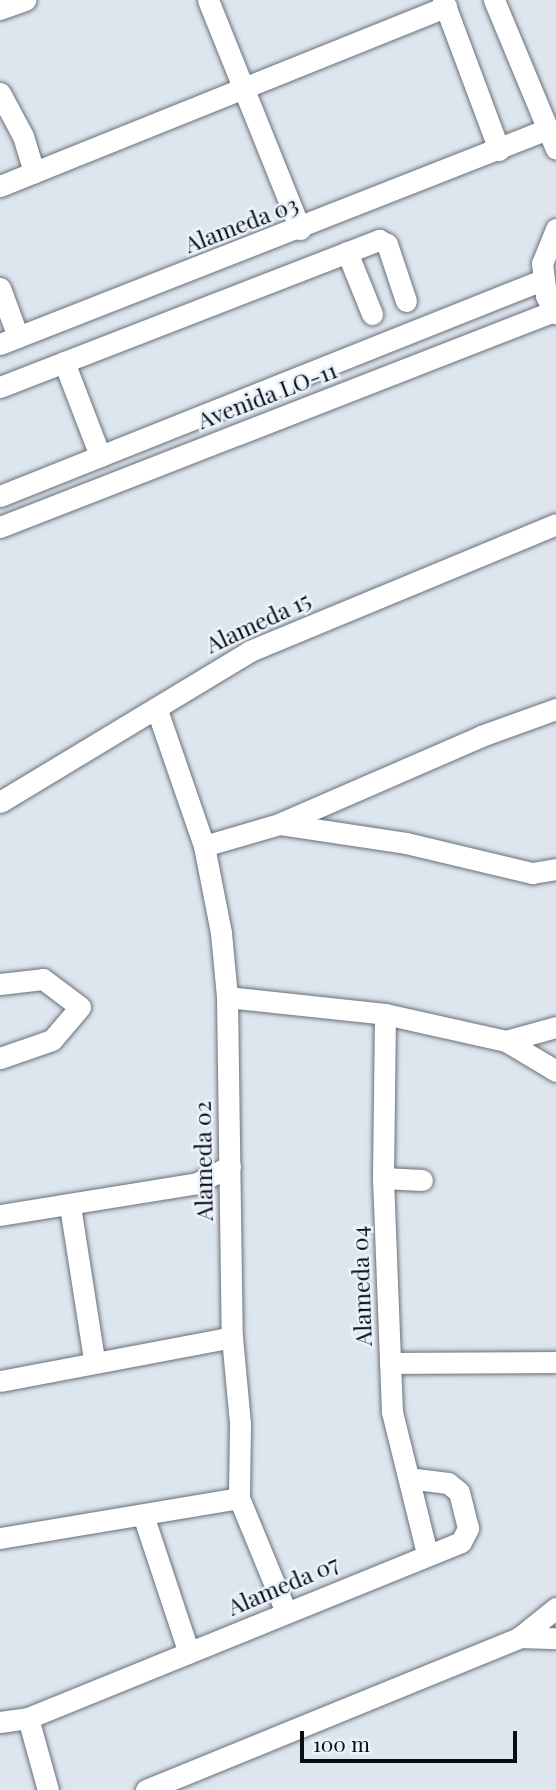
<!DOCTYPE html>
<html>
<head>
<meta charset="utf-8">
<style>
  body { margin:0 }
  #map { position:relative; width:556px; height:1790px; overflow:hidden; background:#dde5ef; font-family:"Playfair Display",serif }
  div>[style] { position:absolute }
  .roads { filter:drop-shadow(0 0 2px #687078) drop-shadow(0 0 2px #687078) }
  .minor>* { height:21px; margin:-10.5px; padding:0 10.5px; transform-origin:10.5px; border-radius:10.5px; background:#fff }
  span { translate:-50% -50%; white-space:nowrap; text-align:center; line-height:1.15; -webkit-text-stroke:5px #eaf3fc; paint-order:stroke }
  .street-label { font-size:23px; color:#0a0d10 }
  .scale { position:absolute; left:300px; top:1731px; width:217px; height:32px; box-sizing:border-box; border:4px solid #0a0d10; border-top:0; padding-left:9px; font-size:21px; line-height:24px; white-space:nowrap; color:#0a0d10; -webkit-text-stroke:5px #eaf3fc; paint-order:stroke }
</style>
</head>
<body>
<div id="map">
  <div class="roads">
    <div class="minor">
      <i style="left:208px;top:0;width:247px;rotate:68.1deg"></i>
      <i style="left:443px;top:0;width:160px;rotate:69.5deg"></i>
      <i style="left:494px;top:0;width:161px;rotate:67.4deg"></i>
      <i style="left:0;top:9px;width:27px;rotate:-20deg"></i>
      <i style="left:0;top:93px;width:49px;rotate:61.9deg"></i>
      <i style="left:23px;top:136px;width:38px;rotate:73deg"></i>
      <i style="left:0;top:186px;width:481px;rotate:-21.9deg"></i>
      <i style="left:556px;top:229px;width:37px;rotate:112deg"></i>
      <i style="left:542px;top:263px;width:33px;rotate:83deg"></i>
      <i style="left:546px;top:296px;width:20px;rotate:60deg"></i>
      <i style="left:347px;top:252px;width:67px;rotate:68deg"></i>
      <i style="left:0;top:288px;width:52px;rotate:69.8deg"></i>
      <i style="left:0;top:344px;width:586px;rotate:-21.44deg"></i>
      <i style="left:64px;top:362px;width:101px;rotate:69deg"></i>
      <i style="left:0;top:387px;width:407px;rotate:-21.2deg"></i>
      <i style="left:379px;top:240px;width:9px;rotate:27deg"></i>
      <i style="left:387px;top:244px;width:60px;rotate:71.6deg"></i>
      <i style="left:0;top:496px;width:583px;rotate:-21.73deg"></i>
      <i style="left:0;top:527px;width:595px;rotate:-21.3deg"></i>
      <i style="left:157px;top:710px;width:144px;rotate:70.9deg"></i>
      <i style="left:204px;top:846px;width:89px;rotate:78.9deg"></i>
      <i style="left:221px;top:933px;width:64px;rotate:84.6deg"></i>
      <i style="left:227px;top:997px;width:340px;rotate:89.2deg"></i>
      <i style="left:232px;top:1337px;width:87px;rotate:84.7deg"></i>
      <i style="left:240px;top:1424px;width:74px;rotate:90.8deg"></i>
      <i style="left:239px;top:1498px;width:123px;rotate:67.6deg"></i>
      <i style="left:0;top:802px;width:292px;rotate:-31.1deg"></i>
      <i style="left:250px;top:651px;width:331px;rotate:-22.5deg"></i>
      <i style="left:280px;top:824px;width:127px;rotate:8.6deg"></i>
      <i style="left:406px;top:843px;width:130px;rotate:13.4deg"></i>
      <i style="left:532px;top:873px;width:24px;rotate:-9deg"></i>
      <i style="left:204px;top:846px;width:78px;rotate:-16.3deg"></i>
      <i style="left:279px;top:824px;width:220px;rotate:-23.5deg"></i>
      <i style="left:481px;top:736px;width:80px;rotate:-19.8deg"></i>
      <i style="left:0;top:984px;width:43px;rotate:-6.6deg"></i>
      <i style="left:43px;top:979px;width:46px;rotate:37.1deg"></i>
      <i style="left:80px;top:1007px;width:43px;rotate:130.3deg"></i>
      <i style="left:52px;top:1040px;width:55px;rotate:160.9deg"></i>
      <i style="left:227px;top:997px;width:159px;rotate:6.1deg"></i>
      <i style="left:385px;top:1014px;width:124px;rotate:12.6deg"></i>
      <i style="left:385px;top:1014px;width:164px;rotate:90.7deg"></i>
      <i style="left:383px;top:1178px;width:234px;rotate:87.8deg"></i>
      <i style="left:392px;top:1412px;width:145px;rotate:76.1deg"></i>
      <i style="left:556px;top:1027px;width:52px;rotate:164.4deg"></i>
      <i style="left:506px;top:1041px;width:58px;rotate:31deg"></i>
      <i style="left:383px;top:1178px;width:39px;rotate:3deg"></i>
      <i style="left:70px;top:1206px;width:156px;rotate:81.1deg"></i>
      <i style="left:0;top:1215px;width:200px;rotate:-9.2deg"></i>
      <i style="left:197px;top:1183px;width:37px;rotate:-27deg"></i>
      <i style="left:390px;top:1363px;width:166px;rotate:-0.3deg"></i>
      <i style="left:0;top:1381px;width:236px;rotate:-10.7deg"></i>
      <i style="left:143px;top:1515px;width:145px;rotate:71.6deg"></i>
      <i style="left:0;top:1538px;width:242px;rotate:-9.5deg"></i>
      <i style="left:520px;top:1637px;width:36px;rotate:2deg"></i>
      <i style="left:28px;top:1718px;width:75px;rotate:74.5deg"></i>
      <i style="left:0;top:1722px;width:28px;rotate:-8deg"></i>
      <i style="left:28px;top:1718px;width:467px;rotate:-22.1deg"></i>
      <i style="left:461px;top:1542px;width:16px;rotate:-63deg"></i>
      <i style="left:468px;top:1528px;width:37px;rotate:-104deg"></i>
      <i style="left:459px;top:1492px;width:14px;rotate:-141deg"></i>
      <i style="left:448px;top:1483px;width:39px;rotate:-173deg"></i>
      <i style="left:146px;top:1790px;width:404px;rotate:-22.2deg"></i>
      <i style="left:520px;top:1637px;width:46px;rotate:-38.9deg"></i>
    </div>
  </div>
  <div class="street-label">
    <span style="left:241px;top:224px;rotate:-21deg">Alameda 03</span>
    <span style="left:267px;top:395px;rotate:-21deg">Avenida LO-11</span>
    <span style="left:258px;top:622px;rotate:-25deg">Alameda 15</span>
    <span style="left:203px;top:1161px;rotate:-91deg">Alameda 02</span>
    <span style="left:361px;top:1286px;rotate:-92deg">Alameda 04</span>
    <span style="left:283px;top:1585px;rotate:-23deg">Alameda 07</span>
  </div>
  <div class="scale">100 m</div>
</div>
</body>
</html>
